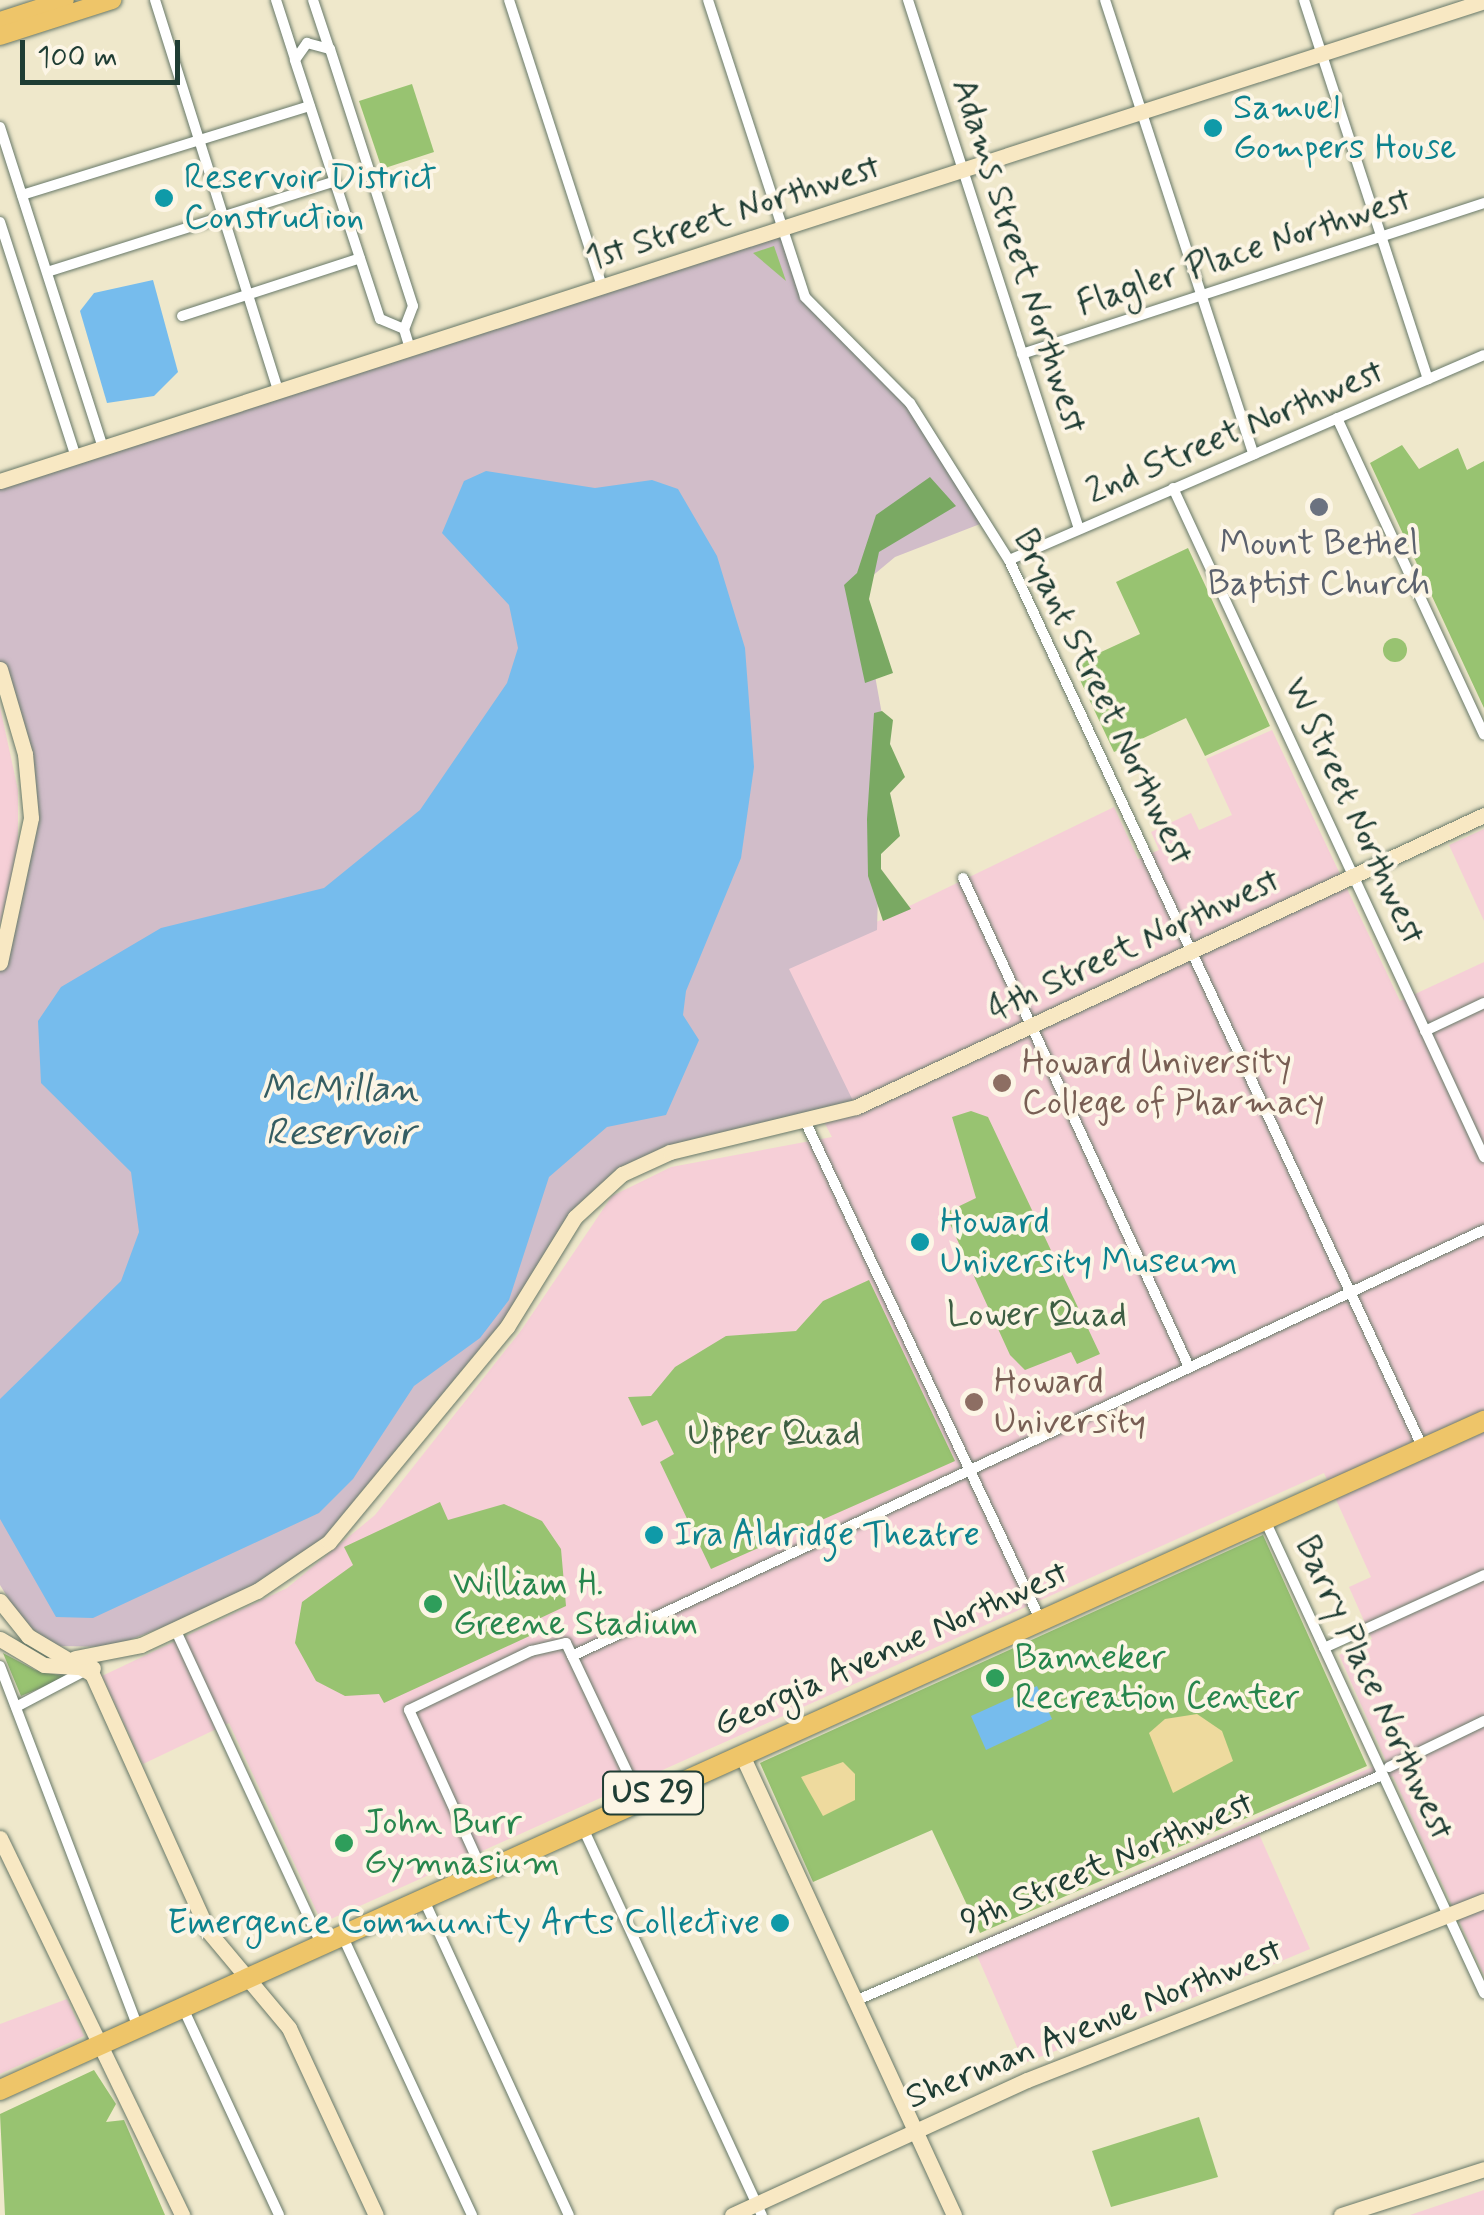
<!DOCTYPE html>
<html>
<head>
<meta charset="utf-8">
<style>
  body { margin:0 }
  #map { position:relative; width:1484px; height:2215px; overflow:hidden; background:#efe8cb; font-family:Mynerve,sans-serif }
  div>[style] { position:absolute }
  .built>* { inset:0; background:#f6cfd7 }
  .industrial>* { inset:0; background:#d1bdc9 }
  .green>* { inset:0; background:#98c371 }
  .round { border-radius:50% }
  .forest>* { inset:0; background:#7aa963 }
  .sand>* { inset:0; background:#eeda9e }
  .water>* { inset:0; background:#76bced }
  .roads { filter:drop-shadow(0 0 2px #687969) drop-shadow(0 0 2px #687969) }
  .street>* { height:10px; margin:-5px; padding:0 5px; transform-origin:5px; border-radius:5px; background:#fff }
  .secondary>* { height:15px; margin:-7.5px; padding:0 7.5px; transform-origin:7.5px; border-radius:7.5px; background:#f8e8c3 }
  .primary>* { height:18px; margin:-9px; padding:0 9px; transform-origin:9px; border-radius:9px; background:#eec569 }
  .highway>* { height:20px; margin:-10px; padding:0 10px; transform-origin:10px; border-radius:10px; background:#eec569 }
  .dots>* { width:28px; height:28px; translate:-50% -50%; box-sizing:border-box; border:5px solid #fcf5e5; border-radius:50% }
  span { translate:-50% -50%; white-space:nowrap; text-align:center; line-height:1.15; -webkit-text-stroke:8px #fcf5e5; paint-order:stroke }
  .shield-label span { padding:2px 8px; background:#fcf5e5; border:2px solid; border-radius:8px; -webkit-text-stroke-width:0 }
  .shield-label { font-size:32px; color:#1f3d34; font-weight:700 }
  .culture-label { font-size:35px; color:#0d838f }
  .left { translate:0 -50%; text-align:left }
  .right { translate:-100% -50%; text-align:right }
  .street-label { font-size:35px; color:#1f3d34 }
  .worship-label { font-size:35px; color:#5b616d }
  .education-label { font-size:35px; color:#785e54 }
  .park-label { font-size:35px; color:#3d5e43 }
  .leisure-label { font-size:35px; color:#27864d }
  .water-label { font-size:38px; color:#355d62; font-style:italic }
  .scale { position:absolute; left:20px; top:40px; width:160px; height:45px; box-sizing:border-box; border:5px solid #1f3d34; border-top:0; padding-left:12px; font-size:30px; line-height:35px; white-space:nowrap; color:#1f3d34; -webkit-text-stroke:8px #fcf5e5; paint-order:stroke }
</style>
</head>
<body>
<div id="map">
  <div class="built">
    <i style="clip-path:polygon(0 707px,18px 790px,18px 855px,0 925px)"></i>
    <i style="clip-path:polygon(1272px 730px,1400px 1001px,1484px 962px,1484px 1975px,1393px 1776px,1259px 1834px,1310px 1949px,1183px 2002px,1024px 2063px,972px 1944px,1386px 1761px,1339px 1655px,1372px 1639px,1349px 1587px,1371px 1577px,1324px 1473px,322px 1923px,229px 1723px,143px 1764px,102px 1676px,287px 1588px,375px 1515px,520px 1332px,612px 1196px,671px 1167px,832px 1137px,750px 983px,1114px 807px,1138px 859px,1159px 850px,1151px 832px,1191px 813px,1199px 830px,1232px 815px,1206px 759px)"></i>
    <i style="clip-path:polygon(1484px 829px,1484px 921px,1449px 845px)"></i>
    <i style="clip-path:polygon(67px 1999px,84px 2036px,0 2074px,0 2024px)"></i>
    <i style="clip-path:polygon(1484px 2190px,1484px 2215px,1410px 2215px)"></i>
  </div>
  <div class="industrial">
    <i style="clip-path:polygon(782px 229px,803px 293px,923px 420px,984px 514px,980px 524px,895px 557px,859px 587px,883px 720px,877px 930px,789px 969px,856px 1107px,670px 1152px,595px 1194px,525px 1301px,368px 1504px,257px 1591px,111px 1647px,57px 1646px,24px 1624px,0 1585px,0 962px,30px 831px,19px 730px,0 670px,0 481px)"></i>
  </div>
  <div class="green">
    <i style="clip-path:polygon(412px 84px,434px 152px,382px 169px,359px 101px)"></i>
    <i style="clip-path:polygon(774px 246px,786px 281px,753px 253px)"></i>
    <i style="clip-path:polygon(1402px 445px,1419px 469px,1458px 448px,1467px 470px,1484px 461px,1484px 708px,1370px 463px)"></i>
    <i style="clip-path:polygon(1188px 548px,1270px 726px,1205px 756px,1186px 718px,1114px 752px,1073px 665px,1140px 634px,1116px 582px)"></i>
    <i class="round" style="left:1383px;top:638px;width:24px;height:24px"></i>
    <i style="clip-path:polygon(971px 1111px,988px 1117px,1100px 1354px,1077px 1364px,1071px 1352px,1025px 1370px,1010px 1355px,945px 1213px,976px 1198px,952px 1117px)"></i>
    <i style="clip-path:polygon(869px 1280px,955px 1461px,711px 1569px,660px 1462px,674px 1454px,657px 1420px,642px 1426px,628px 1397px,651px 1396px,675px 1367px,726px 1336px,796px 1331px,823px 1301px)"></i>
    <i style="clip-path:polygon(440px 1502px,448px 1520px,504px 1504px,542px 1521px,561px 1549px,566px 1606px,532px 1622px,536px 1633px,384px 1703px,379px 1694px,345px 1696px,316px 1681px,295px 1643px,302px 1602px,353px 1565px,344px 1547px)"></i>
    <i style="clip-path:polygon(1263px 1535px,1367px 1766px,980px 1933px,932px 1830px,813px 1882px,760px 1763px)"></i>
    <i style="clip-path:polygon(3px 1653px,35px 1670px,67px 1677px,21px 1696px)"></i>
    <i style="clip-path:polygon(94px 2070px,116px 2104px,106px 2122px,124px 2120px,165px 2215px,5px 2215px,0 2114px)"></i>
    <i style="clip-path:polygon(1199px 2117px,1218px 2177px,1111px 2207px,1092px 2151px)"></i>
  </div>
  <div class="forest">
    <i style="clip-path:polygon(930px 477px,956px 506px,879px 552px,869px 599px,893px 673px,865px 683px,844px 585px,857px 573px,876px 515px)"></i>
    <i style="clip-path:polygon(882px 711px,893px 720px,890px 744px,905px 777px,890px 793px,900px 836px,881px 854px,881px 869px,911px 909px,883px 921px,868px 876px,867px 819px,874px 713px)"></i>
  </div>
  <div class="sand">
    <i style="clip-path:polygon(1197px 1714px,1222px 1731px,1233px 1761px,1173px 1793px,1149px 1733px,1165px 1719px)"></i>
    <i style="clip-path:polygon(843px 1762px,855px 1774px,855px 1800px,823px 1816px,801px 1777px)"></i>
  </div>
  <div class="water">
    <i style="clip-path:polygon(153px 280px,178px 372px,154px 396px,107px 403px,80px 311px,94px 293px)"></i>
    <i style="clip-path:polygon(486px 471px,595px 488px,652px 480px,678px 489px,717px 556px,745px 648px,754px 767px,741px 858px,686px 991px,683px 1015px,699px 1040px,666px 1115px,607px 1127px,549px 1177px,509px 1300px,480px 1338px,414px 1386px,353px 1479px,319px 1513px,93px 1618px,56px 1617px,0 1519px,0 1399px,121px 1281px,139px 1232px,131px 1172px,41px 1083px,38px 1021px,61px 987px,161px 928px,324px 888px,420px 810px,507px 683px,518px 648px,509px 605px,442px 533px,464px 481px)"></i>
    <i style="clip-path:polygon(1037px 1686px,1052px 1719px,986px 1750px,971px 1716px)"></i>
  </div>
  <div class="roads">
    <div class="street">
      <i style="left:155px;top:0;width:410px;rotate:72.5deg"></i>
      <i style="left:276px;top:0;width:62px;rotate:72.1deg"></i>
      <i style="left:313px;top:0;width:51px;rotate:71.6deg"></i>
      <i style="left:509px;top:0;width:302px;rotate:72deg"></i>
      <i style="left:708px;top:0;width:312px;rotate:71.9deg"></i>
      <i style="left:805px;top:297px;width:149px;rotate:45.3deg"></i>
      <i style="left:910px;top:403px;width:186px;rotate:57.8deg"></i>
      <i style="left:1009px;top:560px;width:975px;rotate:65.01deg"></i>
      <i style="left:908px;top:0;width:556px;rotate:72.09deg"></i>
      <i style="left:1105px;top:0;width:478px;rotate:71.9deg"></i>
      <i style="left:1304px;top:0;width:399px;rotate:71.9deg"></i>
      <i style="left:0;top:127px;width:337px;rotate:72.2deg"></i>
      <i style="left:22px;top:195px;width:301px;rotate:-17.2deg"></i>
      <i style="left:0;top:222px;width:247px;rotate:72.1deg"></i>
      <i style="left:47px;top:272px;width:302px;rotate:-17.5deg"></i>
      <i style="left:182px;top:316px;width:187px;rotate:-18deg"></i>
      <i style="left:404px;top:329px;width:26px;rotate:-157deg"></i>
      <i style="left:380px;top:319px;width:273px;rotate:-108.2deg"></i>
      <i style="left:295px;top:60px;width:21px;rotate:-55deg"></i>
      <i style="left:307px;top:43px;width:24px;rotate:15deg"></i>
      <i style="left:330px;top:49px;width:270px;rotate:72.1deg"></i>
      <i style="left:413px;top:306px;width:25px;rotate:111deg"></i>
      <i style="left:404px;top:329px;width:21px;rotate:73deg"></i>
      <i style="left:1022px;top:354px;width:486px;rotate:-18.1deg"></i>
      <i style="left:1337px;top:418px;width:349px;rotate:65.1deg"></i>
      <i style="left:1173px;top:488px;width:738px;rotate:65.07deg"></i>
      <i style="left:1009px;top:560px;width:517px;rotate:-23.34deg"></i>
      <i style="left:963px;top:878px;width:539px;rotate:65.2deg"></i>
      <i style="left:1425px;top:1031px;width:65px;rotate:-25.4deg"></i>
      <i style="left:806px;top:1123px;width:546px;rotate:64.75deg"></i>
      <i style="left:1263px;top:1516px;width:526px;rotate:65.14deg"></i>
      <i style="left:175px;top:1629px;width:347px;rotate:65.1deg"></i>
      <i style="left:1324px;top:1648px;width:176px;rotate:-24.5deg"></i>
      <i style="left:572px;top:1656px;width:1007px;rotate:-25.04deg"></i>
      <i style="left:0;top:1666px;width:386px;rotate:69.1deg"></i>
      <i style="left:16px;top:1707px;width:81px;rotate:-27.8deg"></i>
      <i style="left:1389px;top:1767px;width:106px;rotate:-25.8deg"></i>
      <i style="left:582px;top:1826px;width:429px;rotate:65.2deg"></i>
      <i style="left:482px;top:1870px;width:176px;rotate:-114.5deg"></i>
      <i style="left:409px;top:1710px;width:136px;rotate:-25.8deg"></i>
      <i style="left:531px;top:1651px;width:36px;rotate:-13deg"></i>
      <i style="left:566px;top:1643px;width:173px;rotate:64.6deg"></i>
      <i style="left:423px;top:1898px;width:349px;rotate:65.3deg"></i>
      <i style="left:342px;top:1935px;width:309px;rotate:65.1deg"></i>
      <i style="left:855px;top:2001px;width:571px;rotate:-23.2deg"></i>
      <i style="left:183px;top:2008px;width:228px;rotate:65.1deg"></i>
    </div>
    <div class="secondary">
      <i style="left:0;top:481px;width:1560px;rotate:-17.92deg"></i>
      <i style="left:0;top:669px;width:89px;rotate:73.6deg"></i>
      <i style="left:25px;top:754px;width:64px;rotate:84.6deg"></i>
      <i style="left:31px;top:818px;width:148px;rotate:102.1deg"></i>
      <i style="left:0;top:1601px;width:45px;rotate:51.3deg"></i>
      <i style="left:28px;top:1636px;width:74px;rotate:30.7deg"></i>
      <i style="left:92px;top:1674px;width:282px;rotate:65.7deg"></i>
      <i style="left:208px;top:1931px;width:126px;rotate:50.1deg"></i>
      <i style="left:289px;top:2028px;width:206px;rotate:65.1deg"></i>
      <i style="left:0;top:1639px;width:51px;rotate:30.6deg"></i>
      <i style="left:44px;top:1665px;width:49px;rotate:3.5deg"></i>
      <i style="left:75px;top:1658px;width:67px;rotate:-11.1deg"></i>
      <i style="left:141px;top:1645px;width:128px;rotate:-25deg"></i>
      <i style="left:257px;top:1591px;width:87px;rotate:-34.2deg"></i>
      <i style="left:329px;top:1542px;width:279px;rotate:-50.4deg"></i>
      <i style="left:507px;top:1327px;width:129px;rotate:-58.3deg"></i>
      <i style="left:575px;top:1217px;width:64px;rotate:-42.5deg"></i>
      <i style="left:622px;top:1174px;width:53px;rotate:-24.6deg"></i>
      <i style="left:670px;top:1152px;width:191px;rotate:-13.6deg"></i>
      <i style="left:856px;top:1107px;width:693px;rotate:-24.94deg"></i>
      <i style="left:741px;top:1753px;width:509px;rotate:65.25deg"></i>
      <i style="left:0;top:1838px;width:419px;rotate:64.2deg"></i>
      <i style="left:732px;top:2215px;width:324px;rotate:-24.6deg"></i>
      <i style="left:1027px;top:2080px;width:491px;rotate:-21.4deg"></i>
      <i style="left:1341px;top:2215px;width:150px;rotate:-17.8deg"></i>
    </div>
    <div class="primary">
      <i style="left:0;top:21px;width:68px;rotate:-17.9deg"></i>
      <i style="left:0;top:36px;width:118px;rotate:-17.8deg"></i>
    </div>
    <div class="highway">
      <i style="left:0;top:2090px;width:1628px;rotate:-24.27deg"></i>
    </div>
  </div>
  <div class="dots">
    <i style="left:1213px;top:128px;background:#0f9aa8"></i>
    <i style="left:164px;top:198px;background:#0f9aa8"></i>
    <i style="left:1319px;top:507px;background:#6b7280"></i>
    <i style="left:1002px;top:1083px;background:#8d6e63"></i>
    <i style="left:920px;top:1242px;background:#0f9aa8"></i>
    <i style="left:974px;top:1402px;background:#8d6e63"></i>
    <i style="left:654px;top:1535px;background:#0f9aa8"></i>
    <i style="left:433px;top:1604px;background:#2e9e5b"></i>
    <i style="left:995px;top:1678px;background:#2e9e5b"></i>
    <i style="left:344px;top:1843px;background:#2e9e5b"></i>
    <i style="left:780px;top:1923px;background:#0f9aa8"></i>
  </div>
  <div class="shield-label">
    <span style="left:653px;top:1793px">US 29</span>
  </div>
  <div class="culture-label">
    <span class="left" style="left:1233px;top:128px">Samuel<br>Gompers House</span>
    <span class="left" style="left:184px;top:198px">Reservoir District<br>Construction</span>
    <span class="left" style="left:940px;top:1242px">Howard<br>University Museum</span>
    <span class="left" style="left:674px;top:1535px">Ira Aldridge Theatre</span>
    <span class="right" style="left:760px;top:1923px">Emergence Community Arts Collective</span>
  </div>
  <div class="street-label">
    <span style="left:733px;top:213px;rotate:-18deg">1st Street Northwest</span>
    <span style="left:1244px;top:252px;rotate:-18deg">Flagler Place Northwest</span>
    <span style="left:1019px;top:256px;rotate:72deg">Adams Street Northwest</span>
    <span style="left:1235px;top:432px;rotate:-23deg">2nd Street Northwest</span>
    <span style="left:1103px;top:697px;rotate:64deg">Bryant Street Northwest</span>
    <span style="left:1354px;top:811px;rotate:65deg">W Street Northwest</span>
    <span style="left:1134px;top:945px;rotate:-25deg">4th Street Northwest</span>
    <span style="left:891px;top:1649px;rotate:-24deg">Georgia Avenue Northwest</span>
    <span style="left:1374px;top:1688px;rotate:65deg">Barry Place Northwest</span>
    <span style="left:1107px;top:1863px;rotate:-23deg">9th Street Northwest</span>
    <span style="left:1094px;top:2024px;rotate:-22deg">Sherman Avenue Northwest</span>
  </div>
  <div class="worship-label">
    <span style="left:1319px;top:564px">Mount Bethel<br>Baptist Church</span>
  </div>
  <div class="education-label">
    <span class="left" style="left:1022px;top:1083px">Howard University<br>College of Pharmacy</span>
    <span class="left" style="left:994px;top:1402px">Howard<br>University</span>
  </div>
  <div class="park-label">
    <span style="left:1037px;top:1315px">Lower Quad</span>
    <span style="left:774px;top:1434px">Upper Quad</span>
  </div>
  <div class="leisure-label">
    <span class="left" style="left:453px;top:1604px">William H.<br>Greene Stadium</span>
    <span class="left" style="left:1015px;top:1678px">Banneker<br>Recreation Center</span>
    <span class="left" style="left:364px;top:1843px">John Burr<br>Gymnasium</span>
  </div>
  <div class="water-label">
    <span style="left:340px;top:1112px">McMillan<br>Reservoir</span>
  </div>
  <div class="scale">100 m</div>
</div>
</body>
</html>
